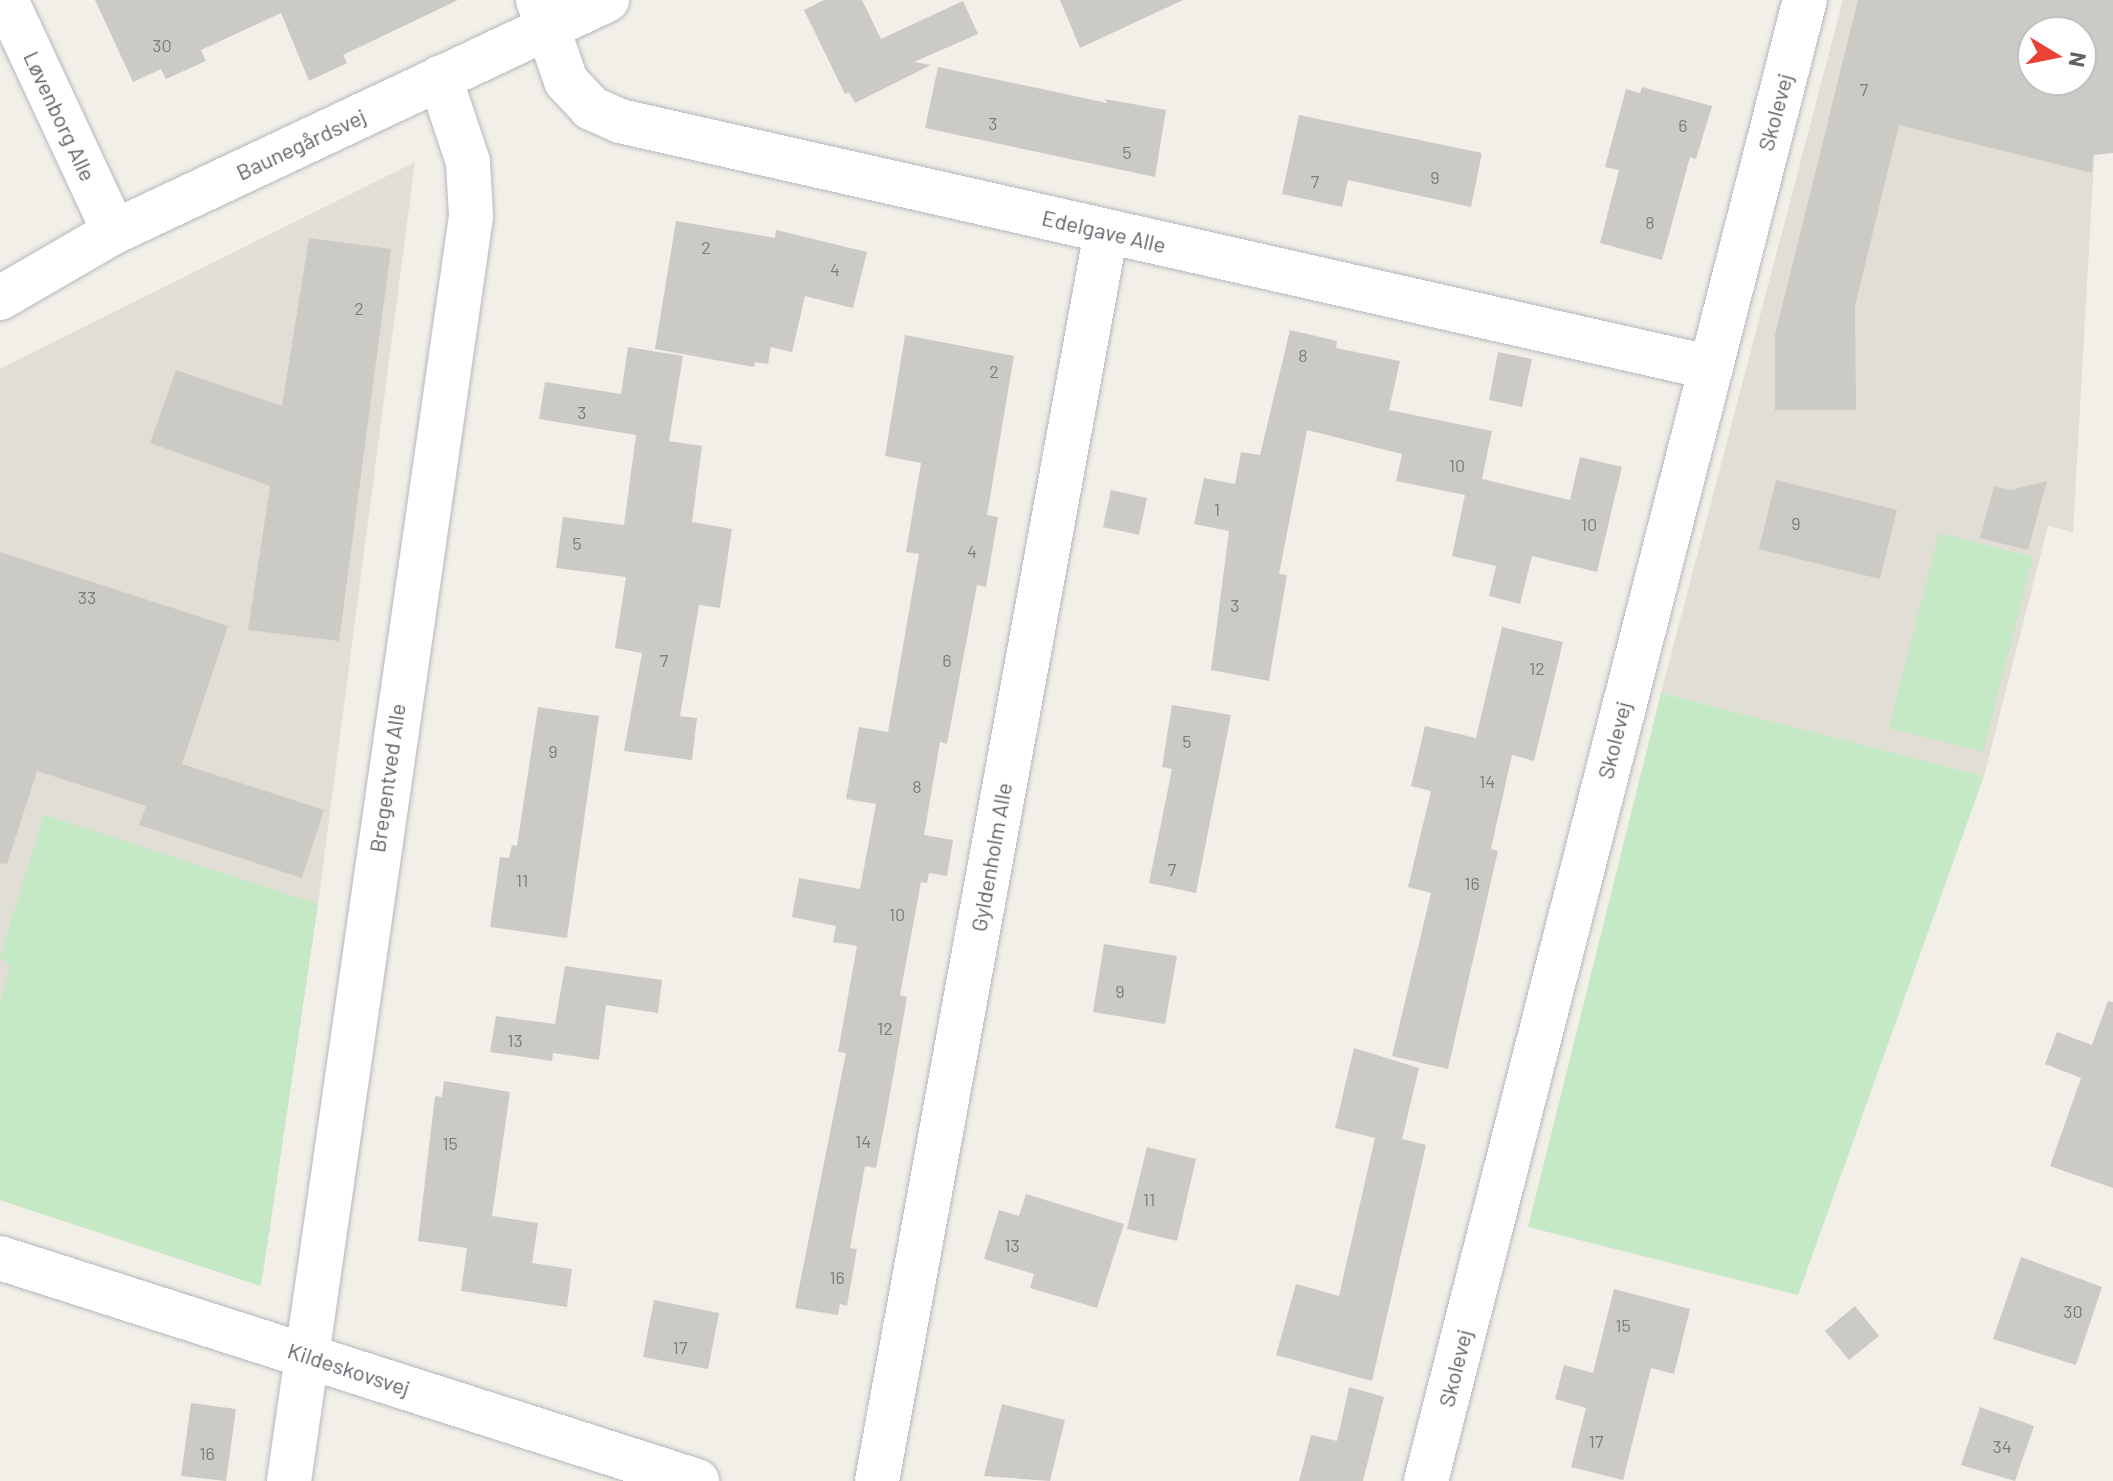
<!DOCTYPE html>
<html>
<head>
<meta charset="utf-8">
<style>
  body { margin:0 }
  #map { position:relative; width:2113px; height:1481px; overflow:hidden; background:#f1efe8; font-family:Barlow,sans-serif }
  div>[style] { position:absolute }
  .education>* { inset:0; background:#e1ded6 }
  .green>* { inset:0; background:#c5e8c5 }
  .building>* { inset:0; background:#cccac5 }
  .roads { filter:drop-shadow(0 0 2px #b5b8bc) drop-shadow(0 0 2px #b5b8bc) }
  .minor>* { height:44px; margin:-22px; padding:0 22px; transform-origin:22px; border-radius:22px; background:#fff }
  .tertiary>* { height:44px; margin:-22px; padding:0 22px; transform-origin:22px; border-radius:22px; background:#fff }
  span { translate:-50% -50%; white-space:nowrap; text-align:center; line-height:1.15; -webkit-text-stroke:8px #fff; paint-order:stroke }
  .number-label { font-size:18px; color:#7a7d7f }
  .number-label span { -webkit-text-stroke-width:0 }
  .street-label { font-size:22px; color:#5f6368 }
  .north { position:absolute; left:2017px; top:16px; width:80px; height:80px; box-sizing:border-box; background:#fff; border:2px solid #bfc1c3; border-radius:50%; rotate:100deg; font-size:22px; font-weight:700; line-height:32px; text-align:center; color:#5f6368 }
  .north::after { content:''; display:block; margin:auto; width:28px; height:36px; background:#ea4335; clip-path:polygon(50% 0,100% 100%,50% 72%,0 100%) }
</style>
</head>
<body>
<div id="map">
  <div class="education">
    <i style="clip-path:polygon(evenodd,1843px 0,2113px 0,2094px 161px,2073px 532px,2048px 526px,1984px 776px,1661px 693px,1843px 0,2033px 32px,2081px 32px,2081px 80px,2033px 80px,2033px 32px)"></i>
    <i style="clip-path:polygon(415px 162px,318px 904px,261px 1286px,0 1200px,0 369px)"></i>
  </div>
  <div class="green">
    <i style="clip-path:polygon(1939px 533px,2033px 557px,1983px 752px,1889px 728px)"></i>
    <i style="clip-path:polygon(1661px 693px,1984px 776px,1798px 1295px,1528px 1227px)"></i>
    <i style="clip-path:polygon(44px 815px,318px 904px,261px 1286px,0 1200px,0 1003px,11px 966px,0 957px)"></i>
  </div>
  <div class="building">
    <i style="clip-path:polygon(95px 0,458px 0,343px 55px,347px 63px,309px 81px,281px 13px,201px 50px,206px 61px,166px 79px,161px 69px,133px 82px)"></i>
    <i style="clip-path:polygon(824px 0,862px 0,881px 39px,963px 1px,978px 34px,914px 62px,931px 65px,855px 103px,849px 92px,845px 94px,804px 10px)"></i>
    <i style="clip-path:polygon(1060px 0,1183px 0,1080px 48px)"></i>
    <i style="clip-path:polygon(evenodd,1858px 0,2113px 0,2113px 153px,2093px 155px,2092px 173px,1899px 125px,1855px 306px,1856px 410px,1775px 410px,1775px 335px,1858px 0,2033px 32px,2081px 32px,2081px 80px,2033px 80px,2033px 32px)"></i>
    <i style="clip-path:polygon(938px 67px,1107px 103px,1105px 99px,1166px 110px,1155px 177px,925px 128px)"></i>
    <i style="clip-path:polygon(1642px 87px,1712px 106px,1696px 159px,1690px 157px,1662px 260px,1600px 243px,1619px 170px,1605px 167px,1626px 89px,1640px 93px)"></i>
    <i style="clip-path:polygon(1299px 115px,1482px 153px,1471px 207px,1348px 180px,1342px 207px,1282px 194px)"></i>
    <i style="clip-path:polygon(676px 221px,775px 238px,776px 230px,867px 252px,853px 308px,805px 296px,792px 352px,771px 347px,768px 364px,755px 362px,754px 367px,655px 349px)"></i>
    <i style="clip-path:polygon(309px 238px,391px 249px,339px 641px,248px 630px,270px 486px,150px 443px,176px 370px,282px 406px)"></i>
    <i style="clip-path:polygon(1290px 330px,1337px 341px,1336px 348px,1400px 361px,1389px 410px,1492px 431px,1482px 479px,1570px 500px,1580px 457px,1622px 467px,1597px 572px,1532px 556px,1520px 604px,1489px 596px,1496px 566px,1452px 556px,1465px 495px,1396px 481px,1402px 454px,1307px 430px,1279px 574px,1287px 575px,1269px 681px,1211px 670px,1229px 531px,1194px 524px,1204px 478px,1235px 484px,1241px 452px,1260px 455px)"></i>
    <i style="clip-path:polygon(905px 335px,1014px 356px,987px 515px,998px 517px,986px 587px,977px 585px,947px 744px,940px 742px,924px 835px,953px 840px,947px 876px,929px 873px,927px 883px,921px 882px,900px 995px,907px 997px,887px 1111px,876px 1168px,865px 1166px,850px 1248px,857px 1249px,847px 1306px,840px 1304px,838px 1315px,795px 1308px,846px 1053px,838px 1052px,857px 946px,833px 942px,836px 926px,792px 917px,799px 878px,860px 889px,876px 804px,846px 799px,859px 727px,888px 732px,919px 554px,906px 552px,921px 463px,885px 456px)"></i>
    <i style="clip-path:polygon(628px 347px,683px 356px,669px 441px,702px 446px,692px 522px,732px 529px,720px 608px,699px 605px,680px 716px,697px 718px,692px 760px,624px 751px,642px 653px,615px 648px,626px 577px,556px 568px,563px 517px,624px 525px,636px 435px,539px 419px,545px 382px,621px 394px)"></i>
    <i style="clip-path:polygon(1498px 352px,1532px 359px,1522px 407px,1489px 400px)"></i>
    <i style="clip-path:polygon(1776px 480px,1897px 510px,1880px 579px,1759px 549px)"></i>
    <i style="clip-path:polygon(2047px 481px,2028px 550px,1980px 538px,1994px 486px,2011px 490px)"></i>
    <i style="clip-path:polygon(1111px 490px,1147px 498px,1139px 535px,1103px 527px)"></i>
    <i style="clip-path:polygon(0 552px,228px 626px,182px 764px,324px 810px,302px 878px,139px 825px,146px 806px,37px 771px,7px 864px,0 863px)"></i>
    <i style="clip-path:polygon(1502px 627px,1563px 642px,1534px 761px,1512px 755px,1491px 849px,1498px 851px,1448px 1069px,1392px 1056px,1431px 893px,1408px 887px,1431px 791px,1411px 786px,1425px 726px,1476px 738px)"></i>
    <i style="clip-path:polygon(1172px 705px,1231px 715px,1196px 893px,1149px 883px,1172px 769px,1162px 767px)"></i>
    <i style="clip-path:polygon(538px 707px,599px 716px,567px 938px,490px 927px,500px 857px,509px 858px,512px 845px,517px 846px)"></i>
    <i style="clip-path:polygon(1104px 944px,1177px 956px,1165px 1024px,1093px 1012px)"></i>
    <i style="clip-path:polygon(565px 966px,662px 980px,658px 1013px,606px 1005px,599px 1060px,553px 1053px,552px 1061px,490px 1052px,496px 1016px,555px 1024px)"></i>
    <i style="clip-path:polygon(2108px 1001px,2113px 1002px,2113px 1188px,2050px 1166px,2081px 1078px,2045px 1064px,2057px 1032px,2092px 1045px)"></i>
    <i style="clip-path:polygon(1354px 1048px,1419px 1068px,1402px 1139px,1426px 1145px,1372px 1381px,1276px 1355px,1296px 1284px,1339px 1296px,1375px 1138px,1335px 1128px)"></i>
    <i style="clip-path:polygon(444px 1081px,510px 1092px,492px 1216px,538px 1223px,532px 1263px,572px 1269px,567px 1307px,461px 1291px,467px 1248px,418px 1241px,435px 1096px,442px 1097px)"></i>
    <i style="clip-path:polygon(1147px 1147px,1196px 1159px,1177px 1241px,1127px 1229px)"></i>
    <i style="clip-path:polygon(1026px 1194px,1124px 1224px,1097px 1308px,1030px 1288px,1034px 1274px,984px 1259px,999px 1210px,1019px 1216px)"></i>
    <i style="clip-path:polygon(2021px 1257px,2102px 1287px,2076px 1365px,1993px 1339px)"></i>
    <i style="clip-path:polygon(1614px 1289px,1690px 1309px,1674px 1374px,1651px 1368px,1623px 1480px,1571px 1467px,1586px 1408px,1555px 1399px,1564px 1365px,1593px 1373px)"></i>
    <i style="clip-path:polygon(654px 1300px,719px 1313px,708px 1369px,643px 1357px)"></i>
    <i style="clip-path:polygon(1855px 1306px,1879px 1336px,1849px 1360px,1825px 1331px)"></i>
    <i style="clip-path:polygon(1349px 1387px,1384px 1397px,1363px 1481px,1299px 1481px,1311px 1435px,1337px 1441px)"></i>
    <i style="clip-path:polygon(191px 1403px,236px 1409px,226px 1481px,181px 1476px)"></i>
    <i style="clip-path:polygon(1002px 1404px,1065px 1420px,1050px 1481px,984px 1476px)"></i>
    <i style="clip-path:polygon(1980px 1407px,2034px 1426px,2015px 1481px,1961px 1465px)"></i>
  </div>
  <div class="roads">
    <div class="minor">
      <i style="left:6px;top:0;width:256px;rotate:65deg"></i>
      <i style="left:538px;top:0;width:86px;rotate:70.9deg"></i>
      <i style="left:566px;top:81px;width:37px;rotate:47deg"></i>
      <i style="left:591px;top:108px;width:32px;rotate:24deg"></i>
      <i style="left:620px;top:121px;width:1115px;rotate:12.74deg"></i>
      <i style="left:0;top:1258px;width:732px;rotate:17.74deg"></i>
      <i style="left:289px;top:1481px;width:1278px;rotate:-81.81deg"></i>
      <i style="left:471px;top:216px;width:54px;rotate:-93.2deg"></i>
      <i style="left:468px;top:162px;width:89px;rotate:-108.4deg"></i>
      <i style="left:877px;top:1481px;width:1270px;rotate:-79.61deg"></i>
      <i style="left:1426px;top:1481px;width:1529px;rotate:-75.65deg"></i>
    </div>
    <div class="tertiary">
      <i style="left:0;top:298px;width:132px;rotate:-30.1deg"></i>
      <i style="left:114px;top:232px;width:545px;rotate:-25.2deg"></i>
    </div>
  </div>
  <div class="number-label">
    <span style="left:162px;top:45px">30</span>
    <span style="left:1864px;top:89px">7</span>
    <span style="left:993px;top:123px">3</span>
    <span style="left:1683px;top:125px">6</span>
    <span style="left:1127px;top:152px">5</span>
    <span style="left:1435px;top:177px">9</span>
    <span style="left:1315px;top:181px">7</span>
    <span style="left:1650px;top:222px">8</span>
    <span style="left:706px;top:247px">2</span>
    <span style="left:835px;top:269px">4</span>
    <span style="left:359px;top:308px">2</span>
    <span style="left:1303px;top:355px">8</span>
    <span style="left:994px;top:371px">2</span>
    <span style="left:582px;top:412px">3</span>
    <span style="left:1457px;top:465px">10</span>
    <span style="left:1217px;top:509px">1</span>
    <span style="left:1796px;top:523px">9</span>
    <span style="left:1589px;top:524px">10</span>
    <span style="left:577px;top:543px">5</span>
    <span style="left:972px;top:551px">4</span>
    <span style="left:87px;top:597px">33</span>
    <span style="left:1235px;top:605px">3</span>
    <span style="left:664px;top:660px">7</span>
    <span style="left:947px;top:660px">6</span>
    <span style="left:1537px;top:668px">12</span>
    <span style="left:1187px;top:741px">5</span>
    <span style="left:553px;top:751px">9</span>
    <span style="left:1487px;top:781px">14</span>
    <span style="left:917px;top:786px">8</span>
    <span style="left:1172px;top:869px">7</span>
    <span style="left:522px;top:880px">11</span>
    <span style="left:1472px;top:883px">16</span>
    <span style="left:897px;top:914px">10</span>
    <span style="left:1120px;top:991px">9</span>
    <span style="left:885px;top:1028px">12</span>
    <span style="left:515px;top:1040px">13</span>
    <span style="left:863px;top:1141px">14</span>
    <span style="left:450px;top:1143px">15</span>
    <span style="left:1149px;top:1199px">11</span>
    <span style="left:1012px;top:1245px">13</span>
    <span style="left:837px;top:1277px">16</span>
    <span style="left:2073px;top:1311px">30</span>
    <span style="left:1623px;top:1325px">15</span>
    <span style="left:680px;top:1347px">17</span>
    <span style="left:1596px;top:1441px">17</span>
    <span style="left:2002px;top:1446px">34</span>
    <span style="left:207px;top:1453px">16</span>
  </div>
  <div class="street-label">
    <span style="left:1775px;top:112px;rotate:-75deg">Skolevej</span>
    <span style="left:60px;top:116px;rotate:65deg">Løvenborg Alle</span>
    <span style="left:301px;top:144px;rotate:-25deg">Baunegårdsvej</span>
    <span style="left:1104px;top:231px;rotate:13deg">Edelgave Alle</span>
    <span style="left:1614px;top:740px;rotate:-76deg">Skolevej</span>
    <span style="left:387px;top:778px;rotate:-82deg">Bregentved Alle</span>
    <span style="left:991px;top:857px;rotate:-80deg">Gyldenholm Alle</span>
    <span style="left:1455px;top:1368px;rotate:-76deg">Skolevej</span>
    <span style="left:349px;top:1369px;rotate:18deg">Kildeskovsvej</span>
  </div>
  <div class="north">N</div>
</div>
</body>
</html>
